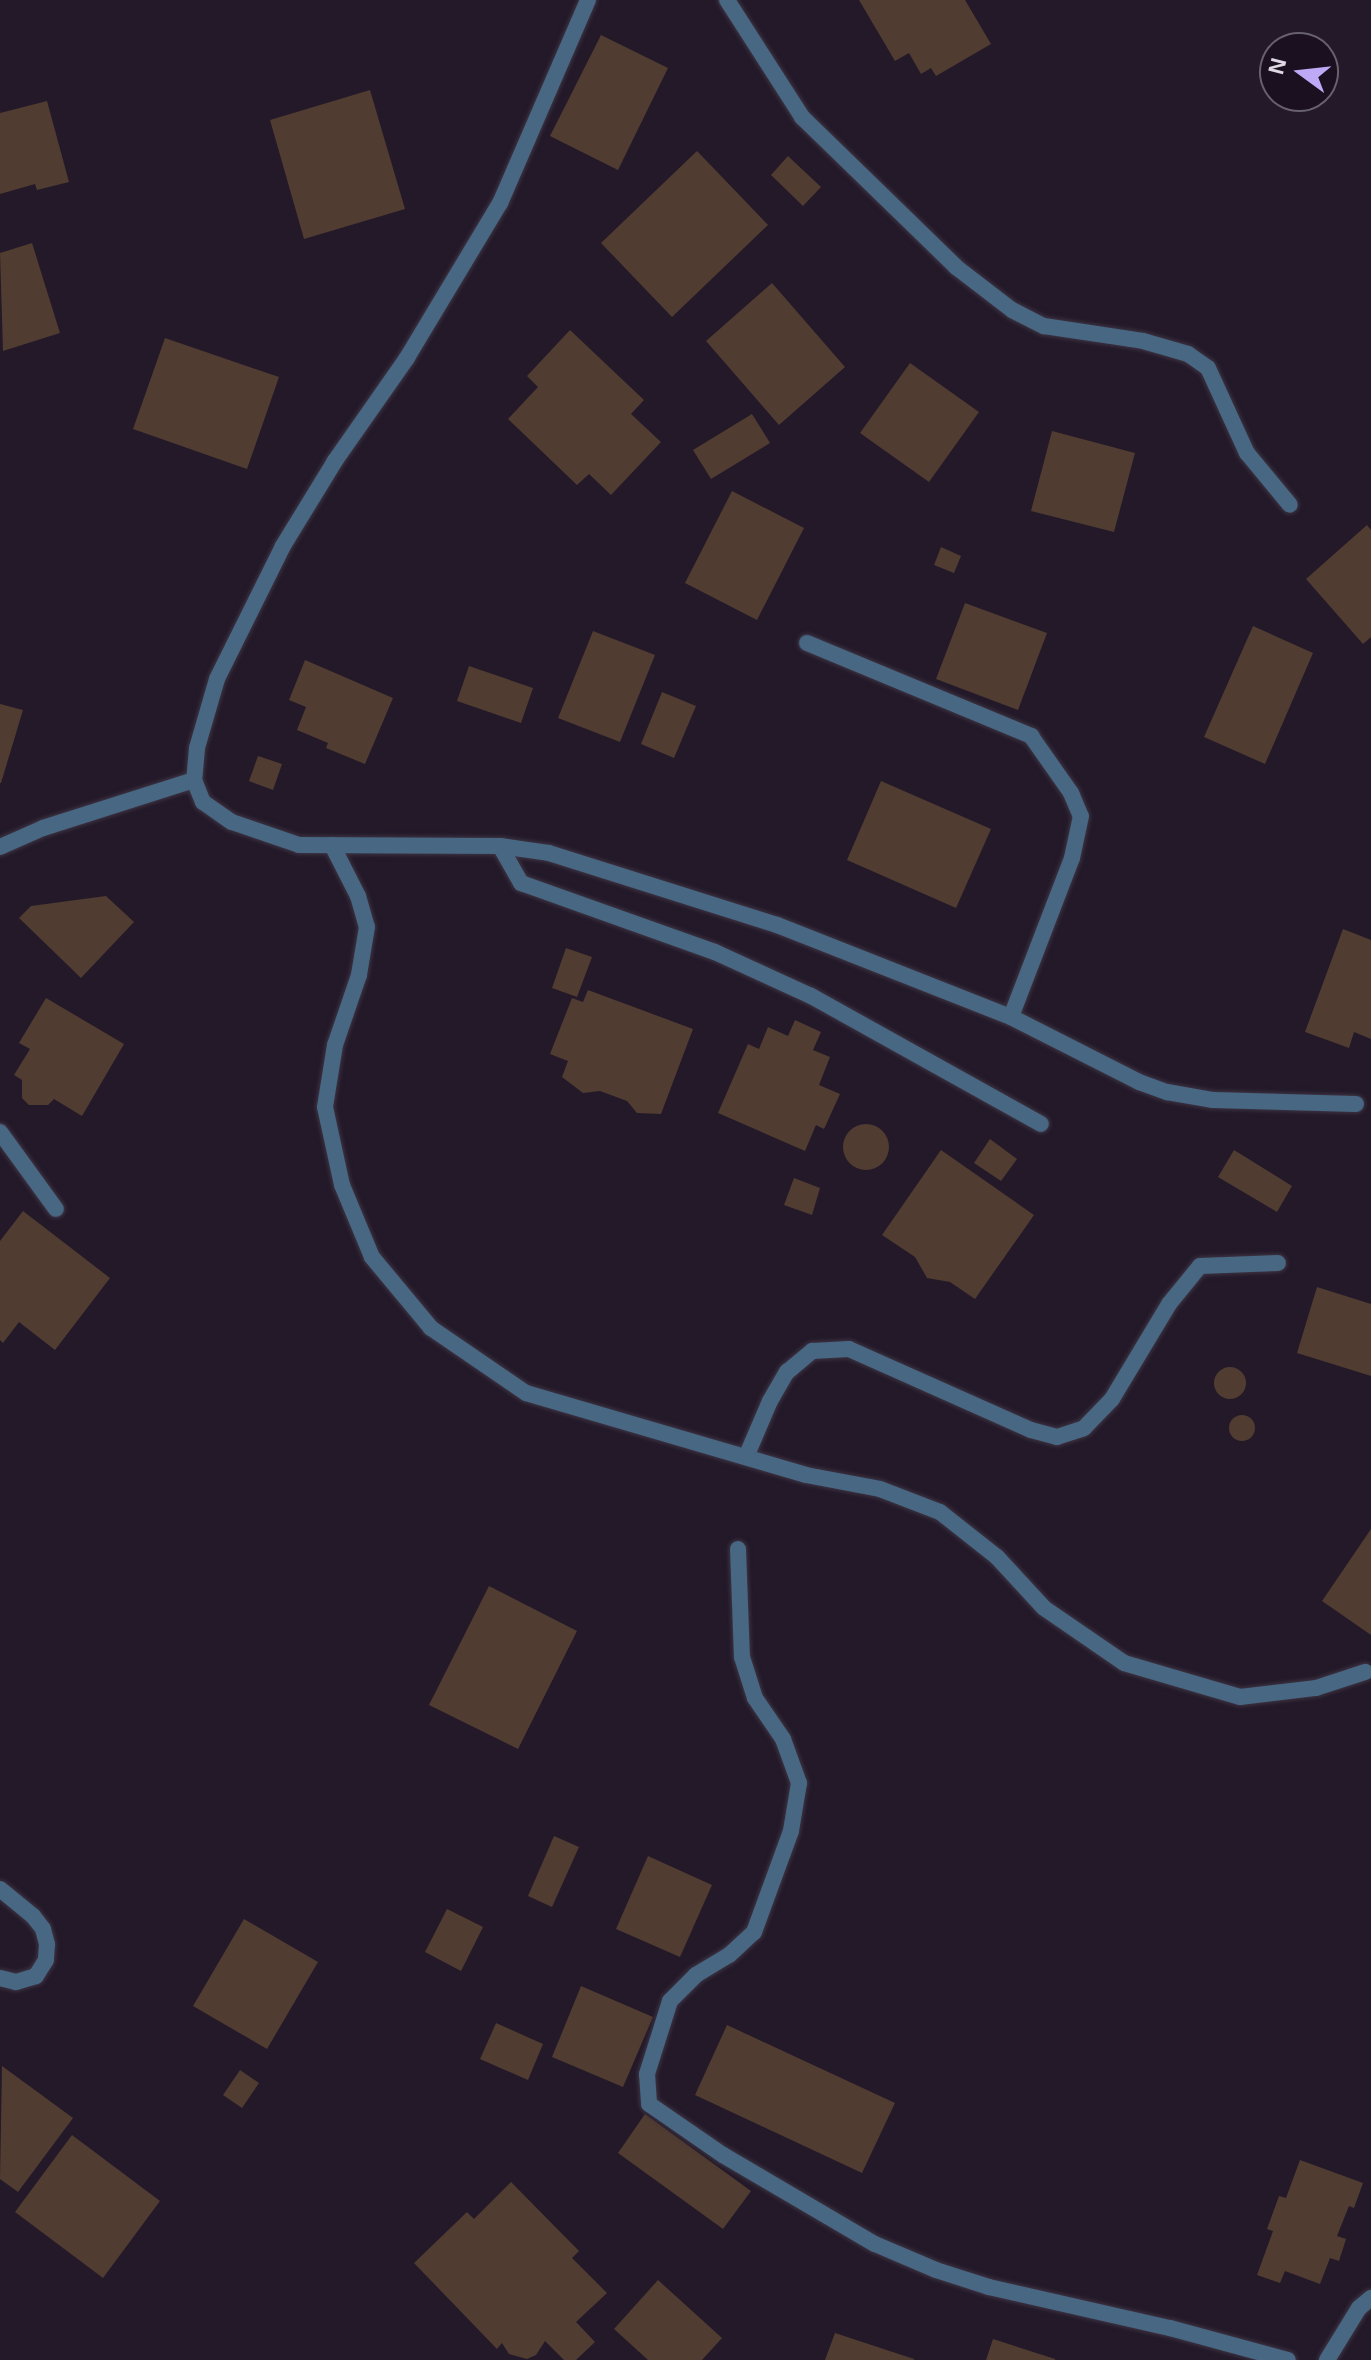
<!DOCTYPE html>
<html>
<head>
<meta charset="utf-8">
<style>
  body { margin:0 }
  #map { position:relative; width:1371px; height:2360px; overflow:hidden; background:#231929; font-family:Helvetica,sans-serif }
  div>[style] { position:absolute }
  .building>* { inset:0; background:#503c31 }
  .round { border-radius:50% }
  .roads { filter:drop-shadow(0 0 2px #3d3443) drop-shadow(0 0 2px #3d3443) }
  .service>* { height:16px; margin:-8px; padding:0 8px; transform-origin:8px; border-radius:8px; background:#486783 }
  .minor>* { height:16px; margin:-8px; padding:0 8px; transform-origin:8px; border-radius:8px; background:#486783 }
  span { translate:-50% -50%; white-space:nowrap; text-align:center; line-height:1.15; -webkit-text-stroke:6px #1a101f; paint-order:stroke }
  .north { position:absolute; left:1259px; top:32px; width:80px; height:80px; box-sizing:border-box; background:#1a101f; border:2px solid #68606d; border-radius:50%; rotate:285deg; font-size:22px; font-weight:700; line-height:32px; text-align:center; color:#ded8e3 }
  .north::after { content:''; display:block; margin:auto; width:28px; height:36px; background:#bda9f5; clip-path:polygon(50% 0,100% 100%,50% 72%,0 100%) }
</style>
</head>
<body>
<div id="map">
  <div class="building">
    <i style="clip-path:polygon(859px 0,965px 0,991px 44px,936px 76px,931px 68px,921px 74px,909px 53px,895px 61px)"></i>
    <i style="clip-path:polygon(601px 35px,668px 68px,618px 170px,550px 136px)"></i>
    <i style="clip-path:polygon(370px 90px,405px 209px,304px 239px,270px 120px)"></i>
    <i style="clip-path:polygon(47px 101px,69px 182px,37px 190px,35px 184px,0 194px,0 113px)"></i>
    <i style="clip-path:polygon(697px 151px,768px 225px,672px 317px,601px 243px)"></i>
    <i style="clip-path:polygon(788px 156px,821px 187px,803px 206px,771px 175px)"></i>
    <i style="clip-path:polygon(32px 243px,60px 333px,3px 351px,0 253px)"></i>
    <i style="clip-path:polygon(772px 283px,845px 367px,779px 425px,706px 341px)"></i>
    <i style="clip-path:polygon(570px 330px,644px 400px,631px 414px,661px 442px,611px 495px,589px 474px,577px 485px,508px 419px,538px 387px,527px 376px)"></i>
    <i style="clip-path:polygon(165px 338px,279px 377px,247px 469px,133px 429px)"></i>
    <i style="clip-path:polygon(910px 363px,979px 412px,929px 482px,860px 433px)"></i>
    <i style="clip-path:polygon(752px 414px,770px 443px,711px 479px,693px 450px)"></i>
    <i style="clip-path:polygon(1052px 431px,1135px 453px,1114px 532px,1031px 511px)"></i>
    <i style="clip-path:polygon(732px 491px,804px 528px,757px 620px,685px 583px)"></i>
    <i style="clip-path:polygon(1367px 525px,1371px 530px,1371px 637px,1363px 644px,1306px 579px)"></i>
    <i style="clip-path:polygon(941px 547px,961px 556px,954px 573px,934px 565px)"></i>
    <i style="clip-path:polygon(965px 603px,1047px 633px,1018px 710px,936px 679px)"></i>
    <i style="clip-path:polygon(1253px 626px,1313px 653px,1265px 764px,1204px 737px)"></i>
    <i style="clip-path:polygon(593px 631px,655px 655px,620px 742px,558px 718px)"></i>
    <i style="clip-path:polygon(305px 660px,393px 698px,365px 764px,326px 748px,328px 743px,297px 730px,306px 707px,289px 700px)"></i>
    <i style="clip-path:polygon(469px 666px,533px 688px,521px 723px,457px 701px)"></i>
    <i style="clip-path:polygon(662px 692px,696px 706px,674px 758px,641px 744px)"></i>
    <i style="clip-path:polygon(0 704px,23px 710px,1px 783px,0 783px)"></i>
    <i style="clip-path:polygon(258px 756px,282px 764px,273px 790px,249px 781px)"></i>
    <i style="clip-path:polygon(881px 781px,991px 829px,956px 908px,847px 860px)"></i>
    <i style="clip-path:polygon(106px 896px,134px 922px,81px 978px,19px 918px,31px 906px)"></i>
    <i style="clip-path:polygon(1343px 929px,1371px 940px,1371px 1039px,1354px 1032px,1349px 1048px,1305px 1032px)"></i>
    <i style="clip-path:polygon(566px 948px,592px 957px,577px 997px,552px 988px)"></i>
    <i style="clip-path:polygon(588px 990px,693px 1029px,661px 1114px,637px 1113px,627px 1101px,600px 1091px,583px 1093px,562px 1077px,568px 1061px,550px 1054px,572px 998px,583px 1002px)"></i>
    <i style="clip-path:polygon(46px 998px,124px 1044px,82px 1116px,54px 1099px,48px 1105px,29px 1105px,22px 1098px,22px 1080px,14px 1075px,30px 1049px,19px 1043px)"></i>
    <i style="clip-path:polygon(795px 1020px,821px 1032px,813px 1050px,830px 1057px,819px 1085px,840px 1094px,824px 1129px,816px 1125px,805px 1151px,718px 1113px,748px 1044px,759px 1049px,768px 1027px,788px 1036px)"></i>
    <i class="round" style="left:843px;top:1124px;width:46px;height:46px"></i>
    <i style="clip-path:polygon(990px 1139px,1017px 1159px,1001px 1181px,974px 1163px)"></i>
    <i style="clip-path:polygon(941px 1150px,1034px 1215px,975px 1299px,950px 1282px,927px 1278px,915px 1257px,882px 1235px)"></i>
    <i style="clip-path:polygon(1234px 1150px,1292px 1186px,1277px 1212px,1218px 1177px)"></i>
    <i style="clip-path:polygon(794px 1178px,820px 1188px,812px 1215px,784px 1205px)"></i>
    <i style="clip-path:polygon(23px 1211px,110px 1278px,55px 1350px,19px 1322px,3px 1343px,0 1340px,0 1241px)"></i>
    <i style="clip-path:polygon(1317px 1287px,1371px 1304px,1371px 1376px,1297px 1353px)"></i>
    <i class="round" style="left:1214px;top:1367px;width:32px;height:32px"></i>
    <i class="round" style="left:1229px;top:1415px;width:26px;height:26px"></i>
    <i style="clip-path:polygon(1371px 1529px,1371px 1635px,1322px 1601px)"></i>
    <i style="clip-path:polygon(489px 1586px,577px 1631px,518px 1749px,429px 1705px)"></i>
    <i style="clip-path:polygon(554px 1836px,579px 1847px,552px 1907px,528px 1896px)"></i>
    <i style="clip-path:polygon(648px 1856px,712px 1885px,680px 1957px,616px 1929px)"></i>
    <i style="clip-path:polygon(447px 1909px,483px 1927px,461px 1971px,425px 1952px)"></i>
    <i style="clip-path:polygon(244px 1919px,318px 1962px,267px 2049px,193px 2006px)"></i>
    <i style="clip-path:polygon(581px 1986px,653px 2017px,623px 2087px,552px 2057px)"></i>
    <i style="clip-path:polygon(496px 2023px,543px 2044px,528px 2080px,480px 2059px)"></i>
    <i style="clip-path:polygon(727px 2025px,895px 2103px,862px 2173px,695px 2095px)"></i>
    <i style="clip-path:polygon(2px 2066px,73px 2118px,18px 2192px,0 2179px)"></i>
    <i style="clip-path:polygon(240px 2070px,259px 2083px,242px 2108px,223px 2095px)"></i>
    <i style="clip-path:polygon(645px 2114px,751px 2191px,723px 2229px,618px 2153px)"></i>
    <i style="clip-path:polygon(72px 2135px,160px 2201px,103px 2278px,15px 2212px)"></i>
    <i style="clip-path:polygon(1300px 2160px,1363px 2183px,1354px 2208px,1349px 2206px,1337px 2236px,1346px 2239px,1339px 2261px,1330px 2258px,1320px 2284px,1285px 2271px,1280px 2283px,1257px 2275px,1273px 2231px,1267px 2229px,1279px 2196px,1286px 2198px)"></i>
    <i style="clip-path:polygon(511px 2182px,579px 2251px,572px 2258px,607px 2293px,576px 2322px,595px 2342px,576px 2360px,564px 2360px,545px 2341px,536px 2355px,527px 2359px,509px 2354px,502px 2343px,497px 2349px,414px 2263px,467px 2212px,474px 2219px)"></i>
    <i style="clip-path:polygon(658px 2280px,722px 2338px,702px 2360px,648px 2360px,614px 2329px)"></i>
    <i style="clip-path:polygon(835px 2333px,914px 2359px,914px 2360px,825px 2360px)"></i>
    <i style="clip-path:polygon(993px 2339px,1055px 2359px,1055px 2360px,986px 2360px)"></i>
  </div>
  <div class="roads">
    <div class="service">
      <i style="left:807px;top:643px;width:243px;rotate:22.5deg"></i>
      <i style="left:1031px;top:736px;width:70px;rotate:54.9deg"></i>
      <i style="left:1071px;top:793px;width:25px;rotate:67deg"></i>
      <i style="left:1081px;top:816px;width:43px;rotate:102.1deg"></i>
      <i style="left:1072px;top:858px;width:170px;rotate:111deg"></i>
      <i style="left:500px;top:846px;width:43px;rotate:60.4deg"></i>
      <i style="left:521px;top:883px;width:206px;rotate:19.6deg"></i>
      <i style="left:715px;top:952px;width:106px;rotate:24.6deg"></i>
      <i style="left:811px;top:996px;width:263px;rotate:29.1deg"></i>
    </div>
    <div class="minor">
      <i style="left:588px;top:0;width:221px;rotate:113.4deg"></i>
      <i style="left:500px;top:203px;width:181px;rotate:121deg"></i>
      <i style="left:407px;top:358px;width:126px;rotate:125deg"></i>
      <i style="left:335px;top:461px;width:100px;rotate:121.5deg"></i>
      <i style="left:283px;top:546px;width:148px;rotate:116.4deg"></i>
      <i style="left:217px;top:679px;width:72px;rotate:106.2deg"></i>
      <i style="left:197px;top:748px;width:32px;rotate:95deg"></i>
      <i style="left:194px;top:780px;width:24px;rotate:68deg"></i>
      <i style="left:203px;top:802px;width:35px;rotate:35deg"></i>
      <i style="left:232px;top:822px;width:71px;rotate:18.9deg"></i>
      <i style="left:299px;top:845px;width:201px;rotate:0.3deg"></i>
      <i style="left:500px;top:846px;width:49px;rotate:8.1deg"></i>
      <i style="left:549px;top:853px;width:239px;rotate:17.5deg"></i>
      <i style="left:777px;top:925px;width:251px;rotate:21.5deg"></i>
      <i style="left:1011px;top:1017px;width:144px;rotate:26.9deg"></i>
      <i style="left:1139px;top:1082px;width:30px;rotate:20deg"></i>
      <i style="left:1167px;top:1092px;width:47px;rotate:9.9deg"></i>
      <i style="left:1213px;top:1100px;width:143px;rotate:1.6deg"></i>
      <i style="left:727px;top:0;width:139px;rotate:57.3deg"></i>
      <i style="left:802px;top:117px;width:215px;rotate:44.2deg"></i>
      <i style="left:956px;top:267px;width:71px;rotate:37.5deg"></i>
      <i style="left:1012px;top:310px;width:36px;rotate:27deg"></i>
      <i style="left:1044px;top:326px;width:100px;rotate:8.6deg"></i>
      <i style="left:1143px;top:341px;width:47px;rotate:16.1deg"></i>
      <i style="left:1188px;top:354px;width:24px;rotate:35deg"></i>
      <i style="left:1208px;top:368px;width:94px;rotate:65.4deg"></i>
      <i style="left:1247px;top:453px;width:67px;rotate:50.4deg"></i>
      <i style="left:332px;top:845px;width:57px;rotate:63deg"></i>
      <i style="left:358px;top:896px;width:32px;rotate:74deg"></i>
      <i style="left:367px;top:927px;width:49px;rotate:99.5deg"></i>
      <i style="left:359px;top:975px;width:74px;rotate:108.9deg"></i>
      <i style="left:335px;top:1045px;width:63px;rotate:99.2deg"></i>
      <i style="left:325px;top:1107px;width:80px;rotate:77.7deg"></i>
      <i style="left:342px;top:1185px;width:78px;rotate:67.4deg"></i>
      <i style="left:372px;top:1257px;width:92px;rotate:50.3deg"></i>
      <i style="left:431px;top:1328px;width:115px;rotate:34.4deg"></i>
      <i style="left:526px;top:1393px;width:292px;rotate:16.3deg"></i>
      <i style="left:806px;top:1475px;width:75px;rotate:10.7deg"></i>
      <i style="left:880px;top:1489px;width:64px;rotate:21deg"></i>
      <i style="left:940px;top:1512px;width:73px;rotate:38.3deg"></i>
      <i style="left:997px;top:1557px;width:69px;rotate:47.3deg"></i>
      <i style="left:1044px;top:1608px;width:97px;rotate:34.5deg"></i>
      <i style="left:1124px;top:1663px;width:121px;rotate:16.3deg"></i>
      <i style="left:1240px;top:1697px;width:77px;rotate:-6.8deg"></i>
      <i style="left:1316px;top:1688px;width:52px;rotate:-18.1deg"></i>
      <i style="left:0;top:847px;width:47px;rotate:-23.8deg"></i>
      <i style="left:43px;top:828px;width:158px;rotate:-17.6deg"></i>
      <i style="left:0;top:1132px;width:95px;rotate:54deg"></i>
      <i style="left:746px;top:1457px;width:61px;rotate:-66.8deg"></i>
      <i style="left:770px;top:1401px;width:34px;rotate:-60deg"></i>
      <i style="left:787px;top:1372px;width:33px;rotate:-40deg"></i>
      <i style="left:812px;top:1351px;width:37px;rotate:-3deg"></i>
      <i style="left:849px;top:1349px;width:199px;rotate:24deg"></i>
      <i style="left:1031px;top:1430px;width:27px;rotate:15deg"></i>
      <i style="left:1057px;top:1437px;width:28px;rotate:-18deg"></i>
      <i style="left:1084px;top:1428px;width:40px;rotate:-46deg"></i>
      <i style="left:1112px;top:1399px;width:111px;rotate:-59deg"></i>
      <i style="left:1169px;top:1304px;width:49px;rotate:-50.8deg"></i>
      <i style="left:1200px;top:1266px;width:78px;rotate:-2.2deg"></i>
      <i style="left:738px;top:1549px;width:108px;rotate:87.9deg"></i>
      <i style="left:742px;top:1657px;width:43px;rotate:72.4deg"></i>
      <i style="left:755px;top:1698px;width:50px;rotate:55.7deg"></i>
      <i style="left:783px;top:1739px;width:47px;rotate:70deg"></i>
      <i style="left:799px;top:1783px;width:49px;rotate:99.5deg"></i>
      <i style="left:791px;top:1831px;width:108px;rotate:110.1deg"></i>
      <i style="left:754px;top:1932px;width:34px;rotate:137deg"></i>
      <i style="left:729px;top:1955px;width:39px;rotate:149deg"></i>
      <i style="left:696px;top:1975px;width:37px;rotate:135deg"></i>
      <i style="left:670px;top:2001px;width:77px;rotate:107.5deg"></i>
      <i style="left:647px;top:2074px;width:30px;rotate:86deg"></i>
      <i style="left:649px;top:2104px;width:90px;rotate:34.6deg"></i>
      <i style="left:723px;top:2155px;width:176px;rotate:30.4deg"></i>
      <i style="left:875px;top:2244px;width:66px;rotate:23.1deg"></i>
      <i style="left:936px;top:2270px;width:56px;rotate:17.8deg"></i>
      <i style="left:989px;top:2287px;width:186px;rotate:12.8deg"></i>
      <i style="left:1170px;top:2328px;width:122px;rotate:15.2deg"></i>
      <i style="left:0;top:1889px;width:43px;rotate:39.3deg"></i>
      <i style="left:33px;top:1916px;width:16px;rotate:52deg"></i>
      <i style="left:43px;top:1929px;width:16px;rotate:75deg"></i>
      <i style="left:47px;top:1944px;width:16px;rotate:94deg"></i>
      <i style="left:46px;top:1960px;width:19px;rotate:122deg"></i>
      <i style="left:36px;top:1976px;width:21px;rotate:163deg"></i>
      <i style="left:16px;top:1982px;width:16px;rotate:-166deg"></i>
      <i style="left:1327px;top:2360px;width:61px;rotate:-58.4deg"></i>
      <i style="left:1359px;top:2308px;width:16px;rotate:-40deg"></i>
    </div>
  </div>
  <div class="north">N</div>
</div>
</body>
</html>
